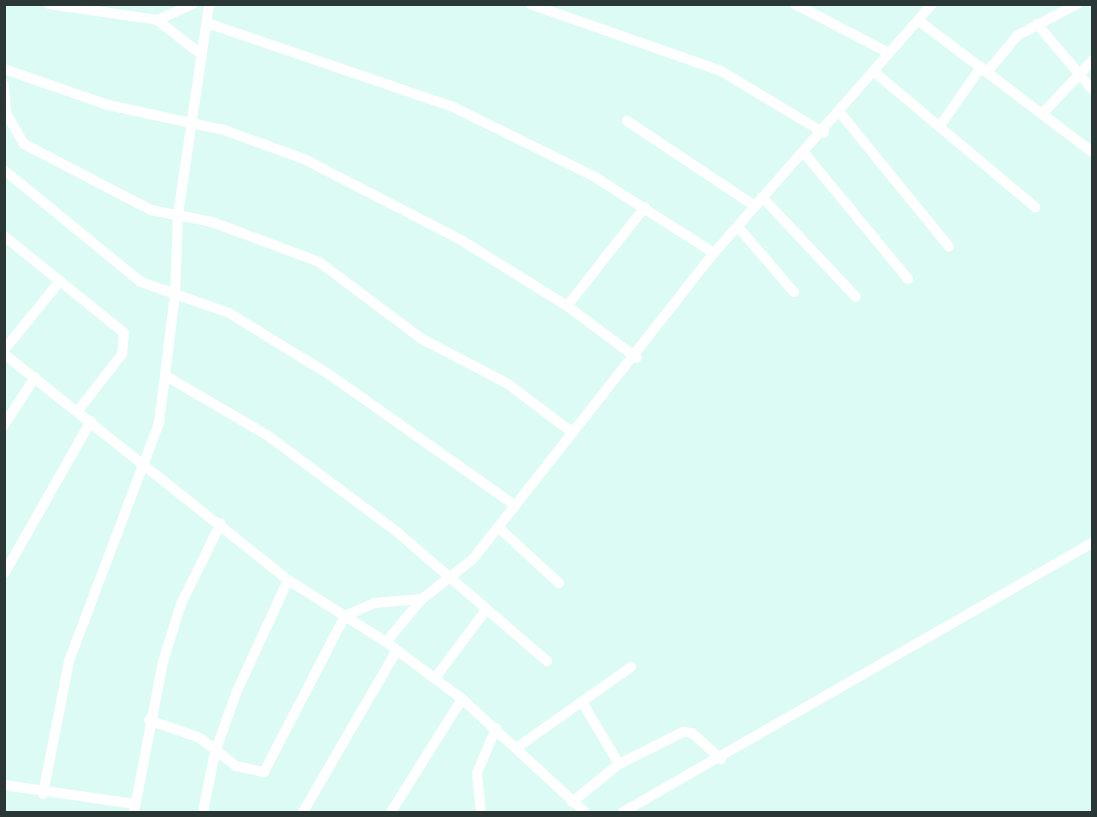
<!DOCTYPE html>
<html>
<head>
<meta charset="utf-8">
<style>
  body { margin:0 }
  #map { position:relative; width:1097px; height:817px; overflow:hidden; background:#dbfbf4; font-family:Lato,sans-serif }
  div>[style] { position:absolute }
  .minor>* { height:10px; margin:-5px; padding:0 5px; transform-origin:5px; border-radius:5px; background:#fff }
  span { translate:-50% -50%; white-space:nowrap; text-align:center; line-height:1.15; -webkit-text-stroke:4.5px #fff; paint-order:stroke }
  .frame { position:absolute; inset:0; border:6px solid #2a3734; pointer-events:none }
</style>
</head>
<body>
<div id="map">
  <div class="minor">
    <i style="left:49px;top:4px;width:109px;rotate:8.4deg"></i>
    <i style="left:157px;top:20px;width:57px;rotate:37.9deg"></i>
    <i style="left:530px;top:4px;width:202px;rotate:19.3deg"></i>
    <i style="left:721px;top:71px;width:120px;rotate:31deg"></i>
    <i style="left:795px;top:4px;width:106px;rotate:27.5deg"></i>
    <i style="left:157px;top:20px;width:39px;rotate:-24deg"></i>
    <i style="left:919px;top:21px;width:217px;rotate:37.1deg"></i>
    <i style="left:207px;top:23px;width:258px;rotate:18.8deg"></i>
    <i style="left:451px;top:106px;width:161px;rotate:26.2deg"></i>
    <i style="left:595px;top:177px;width:141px;rotate:32.6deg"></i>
    <i style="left:1037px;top:24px;width:85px;rotate:49.8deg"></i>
    <i style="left:4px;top:69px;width:110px;rotate:19.1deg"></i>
    <i style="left:108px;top:105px;width:119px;rotate:12.2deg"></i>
    <i style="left:224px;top:130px;width:85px;rotate:19.9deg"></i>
    <i style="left:304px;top:159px;width:177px;rotate:27.3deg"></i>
    <i style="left:461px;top:240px;width:125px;rotate:31.9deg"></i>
    <i style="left:567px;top:306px;width:87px;rotate:36.6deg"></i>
    <i style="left:873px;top:71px;width:212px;rotate:40deg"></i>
    <i style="left:987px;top:72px;width:48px;rotate:-50deg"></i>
    <i style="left:1018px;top:35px;width:67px;rotate:-27.7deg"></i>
    <i style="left:4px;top:85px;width:28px;rotate:86deg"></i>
    <i style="left:6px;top:113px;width:36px;rotate:60deg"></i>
    <i style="left:24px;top:144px;width:143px;rotate:27.5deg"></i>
    <i style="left:151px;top:210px;width:62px;rotate:11.1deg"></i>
    <i style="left:212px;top:222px;width:114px;rotate:20.5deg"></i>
    <i style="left:319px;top:262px;width:129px;rotate:36.8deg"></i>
    <i style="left:422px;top:339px;width:97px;rotate:27.6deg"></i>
    <i style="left:508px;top:384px;width:81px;rotate:37deg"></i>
    <i style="left:841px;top:114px;width:171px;rotate:50.9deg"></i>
    <i style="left:1042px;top:114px;width:73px;rotate:-46.7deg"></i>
    <i style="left:627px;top:121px;width:154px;rotate:33.6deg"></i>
    <i style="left:940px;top:126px;width:72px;rotate:-55.2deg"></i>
    <i style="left:805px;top:154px;width:162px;rotate:50.5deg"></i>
    <i style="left:4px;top:170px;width:177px;rotate:39.3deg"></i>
    <i style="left:141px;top:282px;width:93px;rotate:19.4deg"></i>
    <i style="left:229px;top:313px;width:119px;rotate:31.5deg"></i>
    <i style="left:330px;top:375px;width:224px;rotate:35.2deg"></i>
    <i style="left:762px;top:197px;width:137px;rotate:46.8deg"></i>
    <i style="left:738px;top:227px;width:86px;rotate:49.3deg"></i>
    <i style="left:4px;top:236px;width:154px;rotate:38.9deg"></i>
    <i style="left:124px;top:333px;width:21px;rotate:95deg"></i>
    <i style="left:122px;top:354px;width:72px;rotate:127.7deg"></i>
    <i style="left:567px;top:306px;width:126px;rotate:-51.8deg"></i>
    <i style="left:4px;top:350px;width:89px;rotate:-50.9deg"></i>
    <i style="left:4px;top:354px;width:363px;rotate:38.5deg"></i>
    <i style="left:288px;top:580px;width:116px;rotate:32.3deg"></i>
    <i style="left:386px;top:642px;width:95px;rotate:36.9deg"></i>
    <i style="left:462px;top:699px;width:167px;rotate:42.6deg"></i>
    <i style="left:166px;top:376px;width:117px;rotate:30.3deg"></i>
    <i style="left:267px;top:435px;width:162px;rotate:36.7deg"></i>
    <i style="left:397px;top:532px;width:198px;rotate:40.7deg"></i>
    <i style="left:4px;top:425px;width:57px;rotate:-57.1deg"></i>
    <i style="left:498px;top:527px;width:83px;rotate:42.6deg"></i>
    <i style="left:4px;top:574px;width:176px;rotate:-60.4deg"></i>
    <i style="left:386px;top:642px;width:56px;rotate:-50.1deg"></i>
    <i style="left:422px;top:599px;width:65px;rotate:-38.1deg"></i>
    <i style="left:473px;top:559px;width:390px;rotate:-51.8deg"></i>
    <i style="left:714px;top:253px;width:331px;rotate:-48.8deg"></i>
    <i style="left:435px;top:678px;width:85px;rotate:-53.1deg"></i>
    <i style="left:582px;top:702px;width:72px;rotate:59.2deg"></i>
    <i style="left:149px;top:720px;width:54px;rotate:19.4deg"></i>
    <i style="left:200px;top:738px;width:46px;rotate:37.9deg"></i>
    <i style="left:236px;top:766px;width:29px;rotate:12deg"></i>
    <i style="left:264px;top:772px;width:176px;rotate:-62.6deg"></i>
    <i style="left:345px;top:616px;width:32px;rotate:-24deg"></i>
    <i style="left:374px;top:603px;width:48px;rotate:-4.8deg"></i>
    <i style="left:519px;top:746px;width:137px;rotate:-35.2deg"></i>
    <i style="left:4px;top:785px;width:132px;rotate:8.3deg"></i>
    <i style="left:43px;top:794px;width:136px;rotate:-78.9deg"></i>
    <i style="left:69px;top:661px;width:254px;rotate:-69.3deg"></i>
    <i style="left:159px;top:423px;width:129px;rotate:-82.9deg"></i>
    <i style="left:175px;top:295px;width:80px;rotate:-87.9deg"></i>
    <i style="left:178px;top:215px;width:213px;rotate:-81.6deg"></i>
    <i style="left:572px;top:802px;width:60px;rotate:-39deg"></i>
    <i style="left:619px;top:764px;width:72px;rotate:-26.6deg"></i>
    <i style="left:683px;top:732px;width:9px;rotate:6deg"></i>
    <i style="left:692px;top:733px;width:39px;rotate:42deg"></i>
    <i style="left:134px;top:812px;width:153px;rotate:-79.1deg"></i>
    <i style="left:163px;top:662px;width:61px;rotate:-72.8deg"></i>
    <i style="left:181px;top:604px;width:90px;rotate:-63.7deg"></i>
    <i style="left:203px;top:812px;width:61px;rotate:-78.7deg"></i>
    <i style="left:215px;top:752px;width:65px;rotate:-70.2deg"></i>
    <i style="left:237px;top:691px;width:122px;rotate:-65.3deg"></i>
    <i style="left:303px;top:812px;width:187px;rotate:-59.9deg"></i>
    <i style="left:391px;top:812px;width:133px;rotate:-57.9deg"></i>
    <i style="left:481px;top:812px;width:39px;rotate:-96deg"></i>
    <i style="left:477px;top:773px;width:49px;rotate:-67.1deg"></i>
    <i style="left:623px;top:812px;width:541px;rotate:-29.84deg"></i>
  </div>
  <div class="frame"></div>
</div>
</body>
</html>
